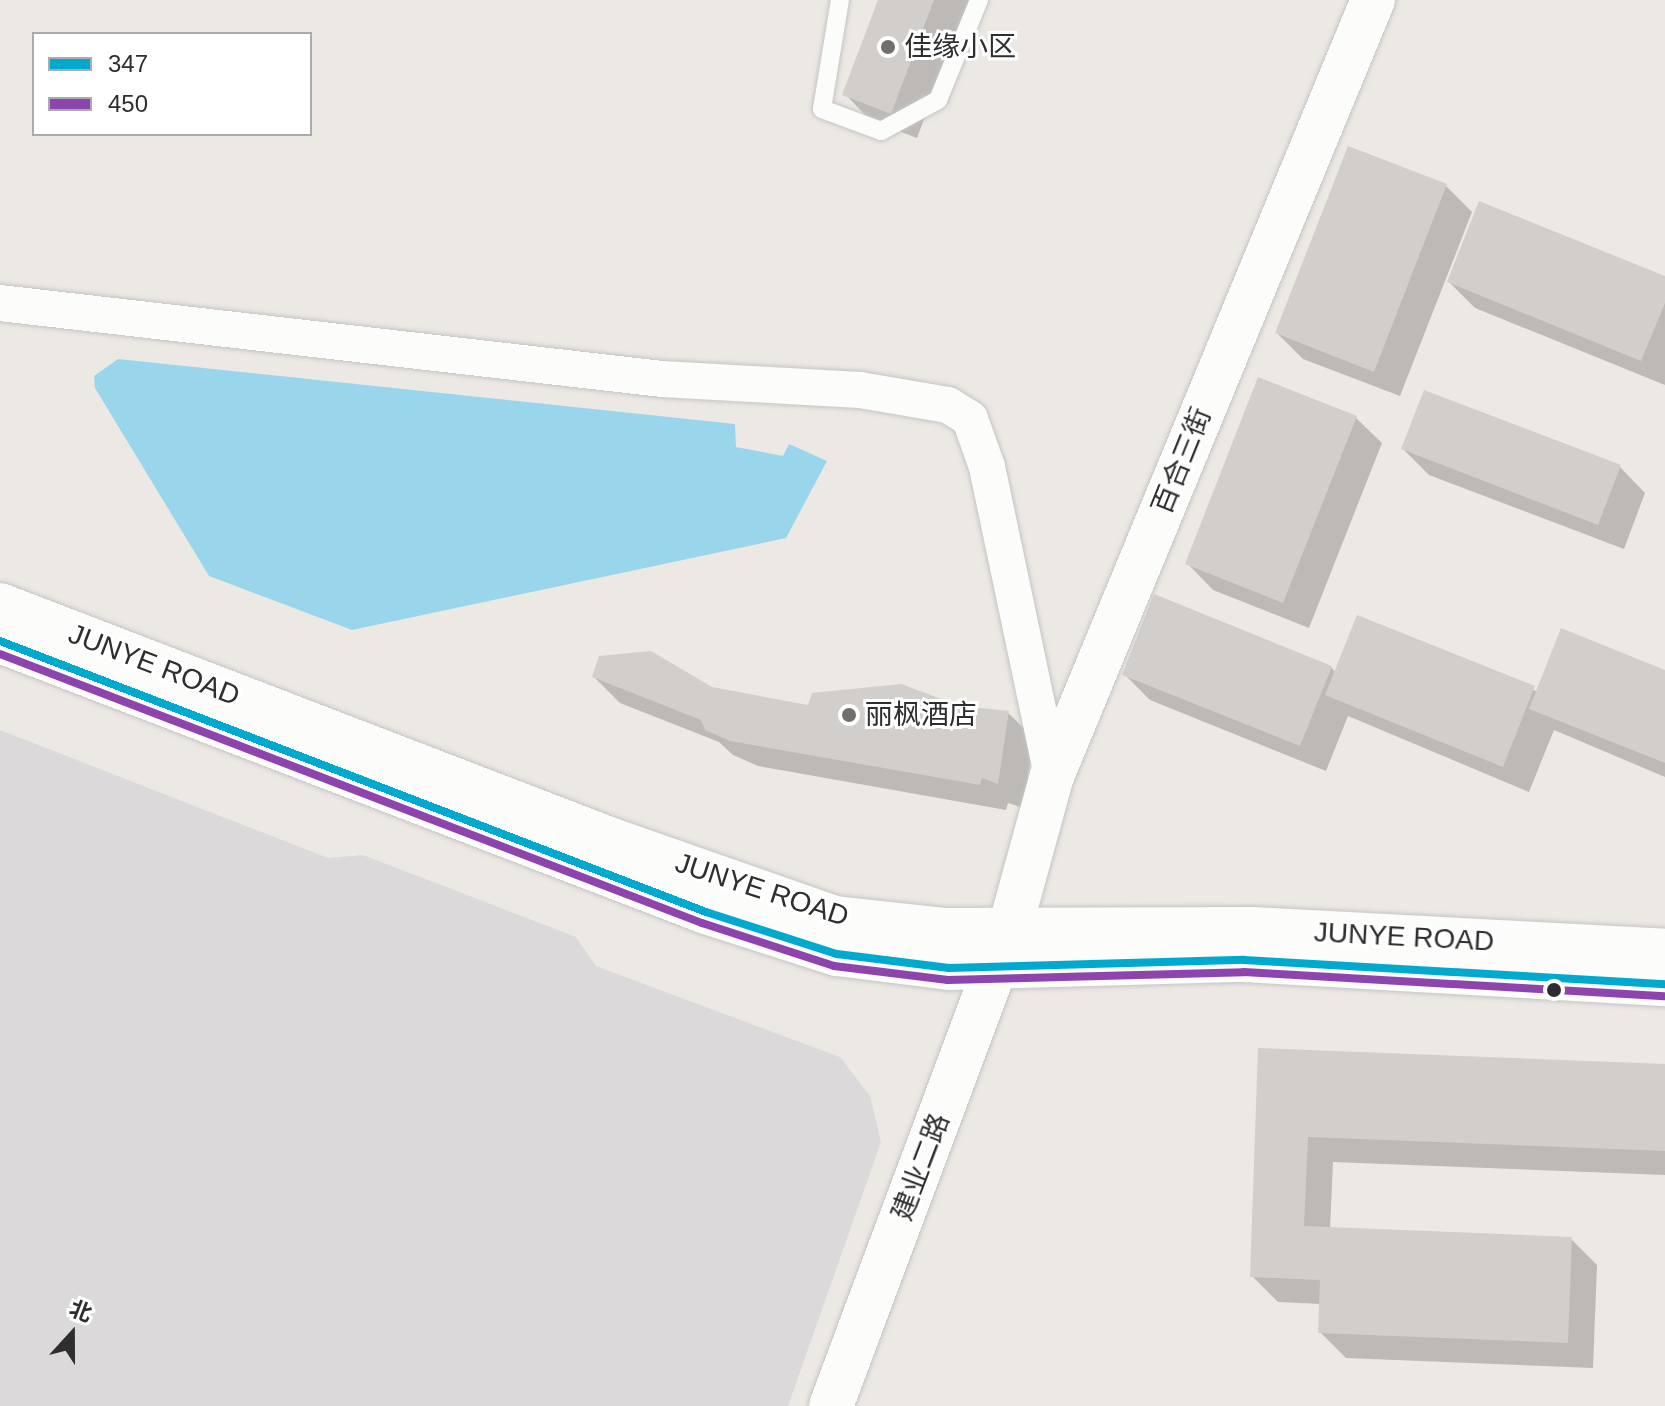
<!DOCTYPE html>
<html>
<head>
<meta charset="utf-8">
<style>
  body { margin:0 }
  #map { position:relative; width:1665px; height:1406px; overflow:hidden; background:#ece8e4; font-family:Arial,"Noto Sans SC",sans-serif }
  div>[style] { position:absolute }
  .industrial>* { inset:0; background:#dcd9db }
  .water>* { inset:0; background:#99d6ec }
  .shadow>* { inset:0; background:#0003 }
  .building>* { inset:0; background:#d1cecb }
  .roads { filter:drop-shadow(0 0 2px #c5c4c5) drop-shadow(0 0 2px #c5c4c5) }
  .lane>* { height:18px; margin:-9px; padding:0 9px; transform-origin:9px; border-radius:9px; background:#fcfcfb }
  .street>* { height:36px; margin:-18px; padding:0 18px; transform-origin:18px; border-radius:18px; background:#fcfcfb }
  .secondary>* { height:44px; margin:-22px; padding:0 22px; transform-origin:22px; border-radius:22px; background:#fcfcfb }
  .bus-1>* { height:8px; margin:-4px; padding:0 4px; transform-origin:4px; border-radius:4px; background:#00a9ce }
  .bus-2>* { height:8px; margin:-4px; padding:0 4px; transform-origin:4px; border-radius:4px; background:#8e44ad }
  .dots>* { width:22px; height:22px; translate:-50% -50%; box-sizing:border-box; border:4px solid #fff; border-radius:50% }
  span { translate:-50% -50%; white-space:nowrap; text-align:center; line-height:1.15; -webkit-text-stroke:6px #fff; paint-order:stroke }
  .poi-label { font-size:28px; color:#2e2e2e }
  .left { translate:0 -50%; text-align:left }
  .street-label { font-size:28px; color:#2e2e2e }
  .legend { position:absolute; left:32px; top:32px; width:280px; height:104px; box-sizing:border-box; background:#fff; border:2px solid #ababab; margin:0; padding:10px 14px; list-style:none; font-size:24px; color:#2e2e2e }
  .legend li { display:flex; align-items:center; gap:16px; height:40px }
  .legend b { width:40px; border:2px solid #ababab }
  .north { position:absolute; left:32px; top:1294px; width:80px; height:80px; -webkit-text-stroke:6px #fff; paint-order:stroke; rotate:21deg; font-size:22px; font-weight:700; line-height:32px; text-align:center; color:#2e2e2e }
  .north::after { content:''; display:block; margin:auto; width:28px; height:36px; background:#2e2e2e; clip-path:polygon(50% 0,100% 100%,50% 72%,0 100%) }
</style>
</head>
<body>
<div id="map">
  <div class="industrial">
    <i style="clip-path:polygon(0 730px,328px 858px,363px 855px,576px 937px,596px 966px,840px 1057px,870px 1096px,881px 1142px,788px 1406px,0 1406px)"></i>
  </div>
  <div class="water">
    <i style="clip-path:polygon(118px 359px,735px 424px,736px 447px,783px 456px,789px 444px,827px 461px,786px 538px,352px 630px,209px 576px,95px 388px,94px 376px)"></i>
  </div>
  <div class="shadow">
    <i style="clip-path:polygon(880px 0,969px 0,917px 138px,870px 120px,845px 94px)"></i>
    <i style="clip-path:polygon(1350px 149px,1446px 186px,1472px 212px,1400px 396px,1303px 359px,1277px 333px)"></i>
    <i style="clip-path:polygon(1665px 278px,1665px 385px,1475px 308px,1449px 282px)"></i>
    <i style="clip-path:polygon(1356px 418px,1382px 443px,1309px 628px,1213px 590px,1188px 564px)"></i>
    <i style="clip-path:polygon(1403px 449px,1620px 467px,1645px 493px,1624px 549px,1429px 475px)"></i>
    <i style="clip-path:polygon(1358px 617px,1538px 692px,1665px 672px,1665px 777px,1554px 730px,1529px 792px,1348px 716px,1326px 771px,1150px 700px,1124px 674px,1331px 667px,1336px 673px)"></i>
    <i style="clip-path:polygon(594px 677px,712px 689px,809px 707px,1008px 713px,1034px 738px,1023px 808px,1008px 803px,1006px 810px,758px 766px,733px 755px,719px 742px,620px 703px)"></i>
    <i style="clip-path:polygon(1260px 1050px,1665px 1066px,1665px 1175px,1333px 1162px,1330px 1229px,1571px 1239px,1597px 1265px,1593px 1368px,1346px 1358px,1320px 1332px,1321px 1304px,1278px 1302px,1252px 1276px)"></i>
  </div>
  <div class="building">
    <i style="clip-path:polygon(878px 0,934px 0,891px 114px,842px 95px)"></i>
    <i style="clip-path:polygon(1348px 146px,1447px 184px,1374px 372px,1275px 333px)"></i>
    <i style="clip-path:polygon(1479px 201px,1665px 276px,1665px 303px,1641px 361px,1447px 282px)"></i>
    <i style="clip-path:polygon(1258px 377px,1357px 416px,1283px 603px,1185px 564px)"></i>
    <i style="clip-path:polygon(1424px 390px,1621px 465px,1598px 525px,1401px 449px)"></i>
    <i style="clip-path:polygon(1154px 594px,1332px 666px,1300px 746px,1122px 675px)"></i>
    <i style="clip-path:polygon(1357px 615px,1535px 686px,1503px 767px,1325px 695px)"></i>
    <i style="clip-path:polygon(1561px 628px,1665px 670px,1665px 763px,1529px 709px)"></i>
    <i style="clip-path:polygon(651px 651px,712px 687px,808px 705px,812px 693px,901px 684px,960px 706px,1009px 711px,998px 784px,982px 778px,980px 785px,730px 741px,705px 730px,701px 720px,592px 677px,599px 656px)"></i>
    <i style="clip-path:polygon(1258px 1048px,1665px 1064px,1665px 1151px,1308px 1137px,1304px 1226px,1572px 1237px,1568px 1343px,1318px 1333px,1320px 1280px,1250px 1277px)"></i>
  </div>
  <div class="roads">
    <div class="lane">
      <i style="left:840px;top:0;width:110px;rotate:99.4deg"></i>
      <i style="left:822px;top:109px;width:63px;rotate:20.4deg"></i>
      <i style="left:881px;top:131px;width:65px;rotate:-28.5deg"></i>
      <i style="left:938px;top:100px;width:108px;rotate:-67.7deg"></i>
    </div>
    <div class="street">
      <i style="left:0;top:303px;width:666px;rotate:6.55deg"></i>
      <i style="left:662px;top:379px;width:198px;rotate:3.2deg"></i>
      <i style="left:860px;top:390px;width:89px;rotate:9.7deg"></i>
      <i style="left:948px;top:405px;width:26px;rotate:32deg"></i>
      <i style="left:970px;top:419px;width:51px;rotate:70.5deg"></i>
      <i style="left:987px;top:467px;width:316px;rotate:78.1deg"></i>
    </div>
    <div class="secondary">
      <i style="left:0;top:605px;width:656px;rotate:21.01deg"></i>
      <i style="left:612px;top:840px;width:236px;rotate:19.3deg"></i>
      <i style="left:835px;top:918px;width:112px;rotate:6.2deg"></i>
      <i style="left:946px;top:930px;width:306px;rotate:-0.2deg"></i>
      <i style="left:1252px;top:929px;width:414px;rotate:3deg"></i>
      <i style="left:0;top:641px;width:756px;rotate:21deg"></i>
      <i style="left:706px;top:912px;width:138px;rotate:17.8deg"></i>
      <i style="left:837px;top:954px;width:113px;rotate:7.1deg"></i>
      <i style="left:949px;top:968px;width:295px;rotate:-1.6deg"></i>
      <i style="left:1244px;top:960px;width:422px;rotate:3.3deg"></i>
      <i style="left:831px;top:1406px;width:510px;rotate:-69.47deg"></i>
      <i style="left:1010px;top:928px;width:158px;rotate:-74.6deg"></i>
      <i style="left:1052px;top:776px;width:840px;rotate:-67.53deg"></i>
    </div>
  </div>
  <div class="bus-1">
    <i style="left:0;top:641px;width:756px;rotate:21deg"></i>
    <i style="left:706px;top:912px;width:138px;rotate:17.8deg"></i>
    <i style="left:837px;top:954px;width:113px;rotate:7.1deg"></i>
    <i style="left:949px;top:968px;width:295px;rotate:-1.6deg"></i>
    <i style="left:1244px;top:960px;width:422px;rotate:3.3deg"></i>
  </div>
  <div class="bus-2">
    <i style="left:0;top:654px;width:752px;rotate:20.97deg"></i>
    <i style="left:702px;top:923px;width:139px;rotate:18deg"></i>
    <i style="left:834px;top:966px;width:115px;rotate:7deg"></i>
    <i style="left:948px;top:980px;width:296px;rotate:-1.5deg"></i>
    <i style="left:1244px;top:972px;width:421px;rotate:3.3deg"></i>
  </div>
  <div class="dots">
    <i style="left:888px;top:47px;background:#706f6e"></i>
    <i style="left:849px;top:715px;background:#706f6e"></i>
    <i style="left:1554px;top:990px;background:#2e2e2e"></i>
  </div>
  <div class="poi-label">
    <span class="left" style="left:904px;top:47px">佳缘小区</span>
    <span class="left" style="left:865px;top:715px">丽枫酒店</span>
  </div>
  <div class="street-label">
    <span style="left:1182px;top:461px;rotate:-68deg">百合三街</span>
    <span style="left:154px;top:665px;rotate:21deg">JUNYE ROAD</span>
    <span style="left:762px;top:890px;rotate:18deg">JUNYE ROAD</span>
    <span style="left:1404px;top:937px;rotate:3deg">JUNYE ROAD</span>
    <span style="left:921px;top:1167px;rotate:-69deg">建业二路</span>
  </div>
  <ul class="legend">
  <li><b style="height:10px;background:#00a9ce"></b>347</li>
  <li><b style="height:10px;background:#8e44ad"></b>450</li>
  </ul>
  <div class="north">北</div>
</div>
</body>
</html>
